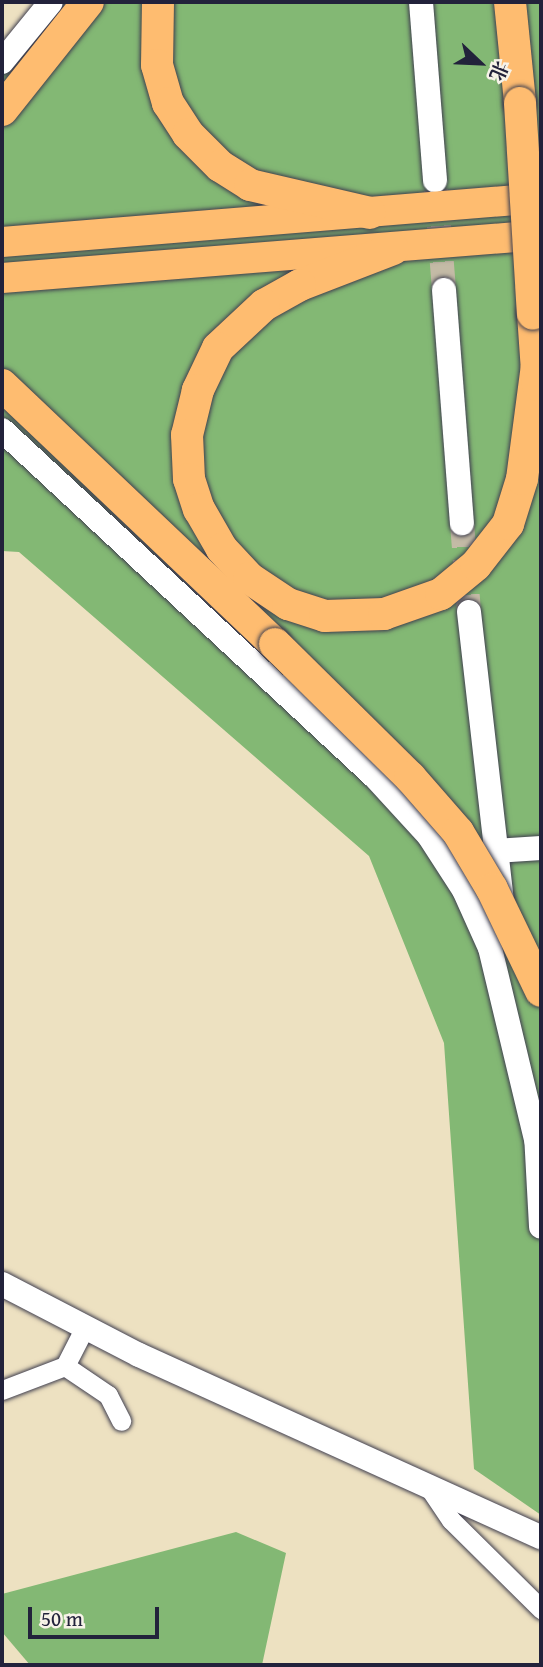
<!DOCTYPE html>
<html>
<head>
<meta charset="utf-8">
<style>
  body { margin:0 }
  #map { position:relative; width:543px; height:1667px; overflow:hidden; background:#ede1c1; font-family:"Gentium Book Plus","Noto Serif SC",serif }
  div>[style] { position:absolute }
  .forest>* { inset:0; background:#83b874 }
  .tertiary-tunnel>* { height:24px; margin-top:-12px; transform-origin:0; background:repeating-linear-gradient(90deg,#c4bba6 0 24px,transparent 0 36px) }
  .roads { filter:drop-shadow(0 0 2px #403f4f) drop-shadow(0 0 2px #403f4f) }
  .minor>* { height:19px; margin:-9.5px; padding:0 9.5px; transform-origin:9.5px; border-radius:9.5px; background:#fff }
  .tertiary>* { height:24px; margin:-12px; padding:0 12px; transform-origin:12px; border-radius:12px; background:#fff }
  .primary>* { height:30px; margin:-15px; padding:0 15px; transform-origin:15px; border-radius:15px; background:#febc70 }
  .trunk>* { height:32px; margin:-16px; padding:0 16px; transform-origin:16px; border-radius:16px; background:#febc70 }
  .bridges { filter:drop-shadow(0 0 2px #403f4f) drop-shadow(0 0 2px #403f4f) }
  .trunk-bridge>* { height:32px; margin:-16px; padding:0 16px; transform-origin:16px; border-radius:16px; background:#febc70 }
  span { translate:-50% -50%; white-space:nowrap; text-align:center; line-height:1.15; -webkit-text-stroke:7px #f7f3e8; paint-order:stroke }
  .frame { position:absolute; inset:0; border:4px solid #22223b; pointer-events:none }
  .north { position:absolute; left:445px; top:28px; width:70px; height:70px; -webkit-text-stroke:5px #f7f3e8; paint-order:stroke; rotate:113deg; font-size:19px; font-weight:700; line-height:28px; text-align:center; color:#22223b }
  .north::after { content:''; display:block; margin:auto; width:24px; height:32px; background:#22223b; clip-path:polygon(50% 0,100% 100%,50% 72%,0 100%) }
  .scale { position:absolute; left:28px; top:1607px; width:131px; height:32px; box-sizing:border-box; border:4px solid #22223b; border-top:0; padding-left:9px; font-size:21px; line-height:24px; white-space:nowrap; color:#22223b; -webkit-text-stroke:5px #f7f3e8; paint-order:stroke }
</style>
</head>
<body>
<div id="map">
  <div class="forest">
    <i style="clip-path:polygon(47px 2px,541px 2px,541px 1515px,474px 1469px,444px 1043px,369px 856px,19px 552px,2px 551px,2px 50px)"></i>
    <i style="clip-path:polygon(236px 1532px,286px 1553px,262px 1665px,30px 1665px,2px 1632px,2px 1594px)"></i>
  </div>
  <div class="tertiary-tunnel">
    <i style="left:436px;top:190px;width:100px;rotate:85.4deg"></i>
    <i style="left:462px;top:523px;width:89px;rotate:85.5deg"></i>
  </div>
  <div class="roads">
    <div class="minor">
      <i style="left:65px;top:1366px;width:44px;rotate:-62.9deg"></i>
      <i style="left:2px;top:1390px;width:67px;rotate:-20.9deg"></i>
      <i style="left:65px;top:1366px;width:52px;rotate:34deg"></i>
      <i style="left:108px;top:1395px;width:29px;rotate:63deg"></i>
      <i style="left:430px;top:1489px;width:37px;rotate:56deg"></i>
      <i style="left:451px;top:1520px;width:127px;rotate:44.7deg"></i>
    </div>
    <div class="tertiary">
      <i style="left:421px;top:2px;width:179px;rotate:85.5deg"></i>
      <i style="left:2px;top:62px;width:77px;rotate:-50.8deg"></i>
      <i style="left:444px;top:290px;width:234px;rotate:85.6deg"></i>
      <i style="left:2px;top:430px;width:509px;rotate:42.93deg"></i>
      <i style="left:375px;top:777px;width:80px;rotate:47.5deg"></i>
      <i style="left:429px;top:836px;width:64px;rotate:57.1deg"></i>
      <i style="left:464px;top:890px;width:64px;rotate:65.9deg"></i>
      <i style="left:490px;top:948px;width:206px;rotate:76.5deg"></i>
      <i style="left:469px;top:612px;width:290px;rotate:83.5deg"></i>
      <i style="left:495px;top:851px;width:46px;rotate:-3.7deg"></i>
      <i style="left:536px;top:1134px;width:93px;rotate:86.9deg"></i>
      <i style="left:2px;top:1284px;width:154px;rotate:27.4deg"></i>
      <i style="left:139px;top:1355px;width:441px;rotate:24.4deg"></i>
    </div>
    <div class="primary">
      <i style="left:2px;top:242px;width:541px;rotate:-4.67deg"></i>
      <i style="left:2px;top:278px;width:541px;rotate:-4.56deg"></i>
    </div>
    <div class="trunk">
      <i style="left:158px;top:2px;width:63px;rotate:90.9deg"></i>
      <i style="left:157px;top:65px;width:40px;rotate:74deg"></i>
      <i style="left:168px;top:103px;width:37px;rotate:57deg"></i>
      <i style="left:188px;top:134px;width:45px;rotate:45deg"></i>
      <i style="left:220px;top:166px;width:36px;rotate:32deg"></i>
      <i style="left:250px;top:185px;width:123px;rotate:13.1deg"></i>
      <i style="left:510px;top:2px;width:101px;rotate:84.3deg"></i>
      <i style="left:2px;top:110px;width:138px;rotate:-51.5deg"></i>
      <i style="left:393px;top:249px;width:100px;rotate:158.8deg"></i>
      <i style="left:300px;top:285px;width:41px;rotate:150.9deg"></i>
      <i style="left:264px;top:305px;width:63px;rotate:136.9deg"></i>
      <i style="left:218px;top:348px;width:47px;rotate:115.5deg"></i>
      <i style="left:198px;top:390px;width:46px;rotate:103.7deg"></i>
      <i style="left:187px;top:435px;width:44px;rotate:87.4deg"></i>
      <i style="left:189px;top:479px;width:32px;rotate:72deg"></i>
      <i style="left:199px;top:509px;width:46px;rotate:60.1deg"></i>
      <i style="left:222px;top:549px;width:40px;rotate:47deg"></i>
      <i style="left:249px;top:578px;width:47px;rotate:33.7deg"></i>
      <i style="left:288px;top:604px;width:39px;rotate:18deg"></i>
      <i style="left:325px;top:616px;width:59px;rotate:-1.9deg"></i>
      <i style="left:384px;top:614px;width:60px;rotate:-19.3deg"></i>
      <i style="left:441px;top:594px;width:45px;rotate:-39.6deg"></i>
      <i style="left:476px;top:565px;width:52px;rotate:-52deg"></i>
      <i style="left:508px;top:524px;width:47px;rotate:-72.7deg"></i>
      <i style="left:522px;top:479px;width:115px;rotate:-82.5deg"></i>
      <i style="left:533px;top:314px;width:71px;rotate:86deg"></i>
      <i style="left:2px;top:385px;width:376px;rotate:43.5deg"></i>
    </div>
  </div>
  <div class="bridges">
    <div class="trunk-bridge">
      <i style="left:520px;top:103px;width:211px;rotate:86.5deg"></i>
      <i style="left:275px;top:644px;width:190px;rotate:44.6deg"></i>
      <i style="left:410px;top:777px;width:73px;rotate:48.9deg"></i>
      <i style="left:458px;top:832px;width:66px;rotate:59.2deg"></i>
      <i style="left:492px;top:889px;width:113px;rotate:64.3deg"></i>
    </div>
  </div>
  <div class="frame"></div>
  <div class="north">北</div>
  <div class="scale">50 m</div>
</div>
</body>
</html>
